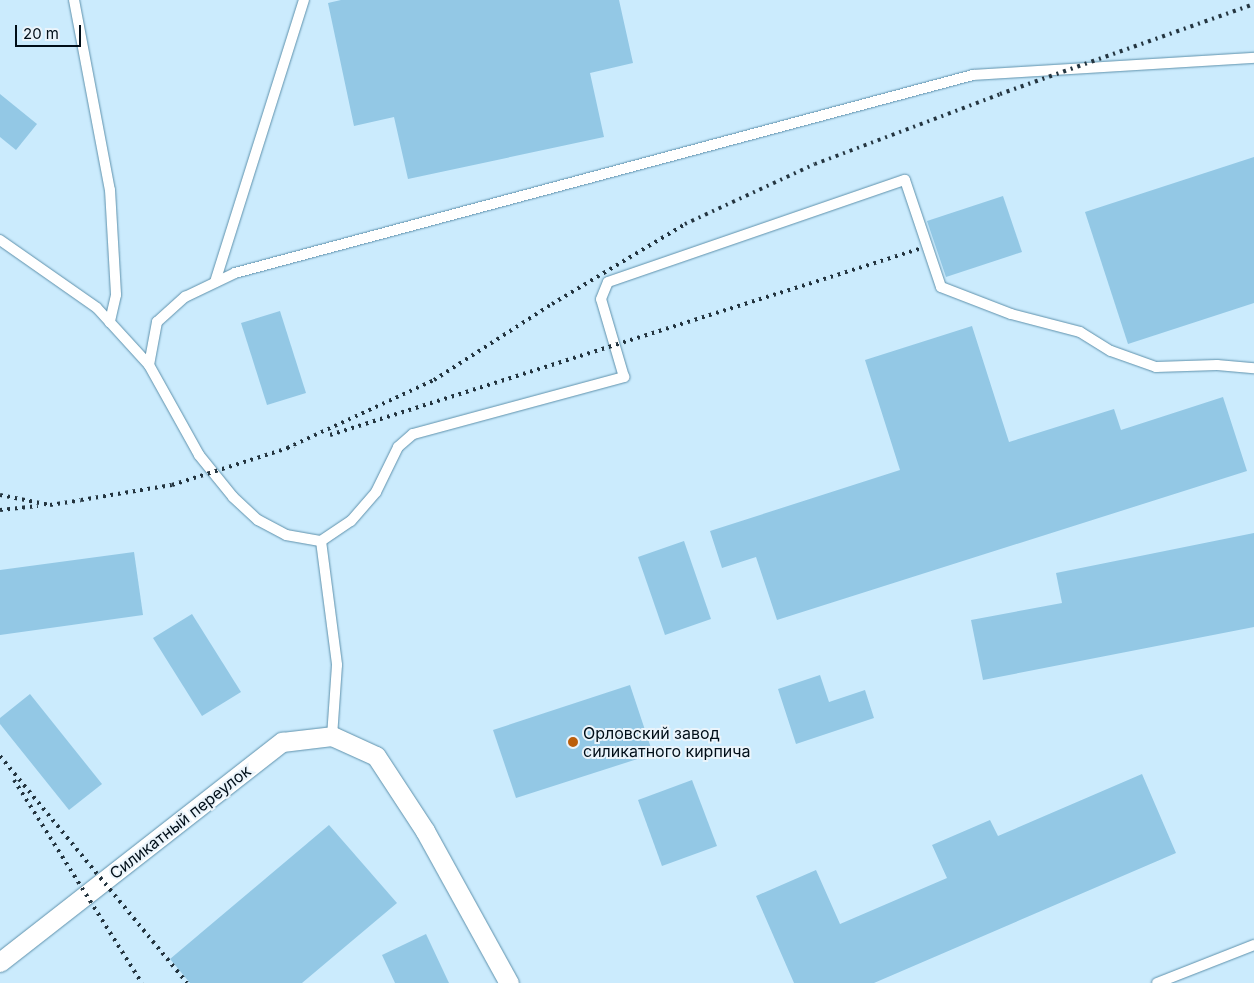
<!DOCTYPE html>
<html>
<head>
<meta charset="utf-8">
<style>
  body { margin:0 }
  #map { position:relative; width:1254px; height:983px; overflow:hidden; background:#cbebfd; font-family:Inter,sans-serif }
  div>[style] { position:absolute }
  .building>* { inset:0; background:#93c8e5 }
  .roads { filter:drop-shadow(0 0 1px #5e91ac) drop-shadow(0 0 1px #5e91ac) }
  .lane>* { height:10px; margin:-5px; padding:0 5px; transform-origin:5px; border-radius:5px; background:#fff }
  .street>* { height:19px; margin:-9.5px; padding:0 9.5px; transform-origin:9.5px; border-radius:9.5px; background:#fff }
  .rail>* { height:4px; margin-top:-2px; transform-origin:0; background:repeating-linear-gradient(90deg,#23343f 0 2.5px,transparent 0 7.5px) }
  .dots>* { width:14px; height:14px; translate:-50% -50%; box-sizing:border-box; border:2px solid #eaf4fb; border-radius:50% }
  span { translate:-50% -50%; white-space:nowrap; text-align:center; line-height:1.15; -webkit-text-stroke:4px #eaf4fb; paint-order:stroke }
  .poi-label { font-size:16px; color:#000e18 }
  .left { translate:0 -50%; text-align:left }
  .street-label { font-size:16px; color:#000e18 }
  .scale { position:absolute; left:15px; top:25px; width:66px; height:22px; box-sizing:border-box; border:2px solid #000e18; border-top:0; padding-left:6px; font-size:15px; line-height:18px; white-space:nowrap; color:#000e18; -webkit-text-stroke:4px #eaf4fb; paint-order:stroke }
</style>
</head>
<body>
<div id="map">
  <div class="building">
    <i style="clip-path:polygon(341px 0,619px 0,633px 63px,590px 73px,604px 137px,408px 179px,394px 117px,354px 126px,328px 3px)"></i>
    <i style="clip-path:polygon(0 94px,37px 124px,16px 150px,0 137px)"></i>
    <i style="clip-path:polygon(1254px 157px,1254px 303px,1128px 344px,1085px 212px)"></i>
    <i style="clip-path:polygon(1003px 196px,1022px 252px,946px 277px,927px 221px)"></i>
    <i style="clip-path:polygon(280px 311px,306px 393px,267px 405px,241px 323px)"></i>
    <i style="clip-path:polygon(972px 326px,1009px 442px,1114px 409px,1121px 430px,1223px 397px,1247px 471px,777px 620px,756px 557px,722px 568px,710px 531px,900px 470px,865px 360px)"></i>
    <i style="clip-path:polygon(1254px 533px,1254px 627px,983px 680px,971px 620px,1062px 603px,1056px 573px)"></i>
    <i style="clip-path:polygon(684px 541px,711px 619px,665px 635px,638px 557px)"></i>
    <i style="clip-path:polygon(134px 552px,143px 615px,0 635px,0 570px)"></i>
    <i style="clip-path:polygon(192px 614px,241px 692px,202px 716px,153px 638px)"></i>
    <i style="clip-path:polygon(820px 675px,829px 702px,865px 690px,874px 718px,796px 744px,778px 689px)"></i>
    <i style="clip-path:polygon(630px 685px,653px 754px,516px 798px,493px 730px)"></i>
    <i style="clip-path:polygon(30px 694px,102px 784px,69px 810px,0 724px,0 718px)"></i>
    <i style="clip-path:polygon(1142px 774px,1176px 853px,874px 983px,794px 983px,756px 896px,816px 870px,840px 924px,947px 878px,932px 845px,990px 820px,998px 836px)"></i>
    <i style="clip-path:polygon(692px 780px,717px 846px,662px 866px,638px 800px)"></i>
    <i style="clip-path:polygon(329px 825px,397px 903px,302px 983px,190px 983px,170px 959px)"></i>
    <i style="clip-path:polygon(426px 934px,449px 983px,395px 983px,382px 955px)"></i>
  </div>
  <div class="roads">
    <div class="lane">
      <i style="left:74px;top:0;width:193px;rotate:79.3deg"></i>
      <i style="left:110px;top:190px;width:105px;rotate:86.7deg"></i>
      <i style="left:116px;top:295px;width:28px;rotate:103deg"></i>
      <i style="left:0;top:240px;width:118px;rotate:35deg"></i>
      <i style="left:97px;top:308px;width:77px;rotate:47.6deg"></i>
      <i style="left:149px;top:365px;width:103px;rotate:60.9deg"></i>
      <i style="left:199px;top:455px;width:54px;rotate:51deg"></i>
      <i style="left:233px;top:497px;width:34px;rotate:43deg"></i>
      <i style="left:258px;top:520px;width:32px;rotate:28deg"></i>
      <i style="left:286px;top:535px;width:36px;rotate:10deg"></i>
      <i style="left:321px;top:541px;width:125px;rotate:82.6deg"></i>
      <i style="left:337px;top:665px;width:71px;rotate:94deg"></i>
      <i style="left:215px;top:282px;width:296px;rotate:-72.5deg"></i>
      <i style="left:149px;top:365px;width:44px;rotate:-79.5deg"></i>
      <i style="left:157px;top:322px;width:38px;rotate:-42deg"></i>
      <i style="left:185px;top:297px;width:55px;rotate:-25.6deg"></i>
      <i style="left:235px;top:273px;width:764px;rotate:-15.02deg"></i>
      <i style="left:973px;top:75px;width:282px;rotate:-3.5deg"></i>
      <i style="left:321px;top:541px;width:36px;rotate:-34deg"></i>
      <i style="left:351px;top:521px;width:38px;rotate:-49deg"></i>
      <i style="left:376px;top:492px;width:50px;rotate:-63.9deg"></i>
      <i style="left:398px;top:447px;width:20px;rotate:-41deg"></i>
      <i style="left:413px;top:434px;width:219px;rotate:-15.1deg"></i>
      <i style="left:624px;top:377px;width:81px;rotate:-106.4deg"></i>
      <i style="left:601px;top:299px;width:18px;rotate:-68deg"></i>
      <i style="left:608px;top:282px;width:314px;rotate:-19deg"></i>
      <i style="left:905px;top:180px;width:113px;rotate:71.4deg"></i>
      <i style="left:941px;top:287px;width:75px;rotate:21.1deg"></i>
      <i style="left:1011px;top:314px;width:71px;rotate:14.6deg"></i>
      <i style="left:1080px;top:332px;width:36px;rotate:32deg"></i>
      <i style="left:1111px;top:351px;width:48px;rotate:19.6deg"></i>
      <i style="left:1156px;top:367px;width:61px;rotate:-1.9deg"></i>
      <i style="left:1217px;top:365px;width:37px;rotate:5deg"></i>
      <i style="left:1157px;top:983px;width:104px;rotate:-21.4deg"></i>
    </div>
    <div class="street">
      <i style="left:0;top:962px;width:358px;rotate:-38deg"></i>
      <i style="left:282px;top:742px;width:50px;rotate:-6.8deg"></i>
      <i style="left:332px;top:736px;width:48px;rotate:24.4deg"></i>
      <i style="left:376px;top:756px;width:90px;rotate:56.8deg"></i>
      <i style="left:425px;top:831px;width:174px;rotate:61.1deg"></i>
    </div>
  </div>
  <div class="rail">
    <i style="left:330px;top:435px;width:618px;rotate:-17.53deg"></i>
    <i style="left:287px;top:448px;width:162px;rotate:-24.8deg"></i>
    <i style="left:434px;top:380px;width:140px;rotate:-32.8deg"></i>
    <i style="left:552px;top:304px;width:155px;rotate:-31deg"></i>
    <i style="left:685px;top:224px;width:143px;rotate:-24.8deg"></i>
    <i style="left:815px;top:164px;width:198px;rotate:-20.7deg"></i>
    <i style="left:1000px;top:94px;width:269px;rotate:-19.5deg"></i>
    <i style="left:0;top:495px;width:51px;rotate:11.3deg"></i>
    <i style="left:50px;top:505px;width:31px;rotate:-9deg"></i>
    <i style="left:81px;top:500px;width:92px;rotate:-9.4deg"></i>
    <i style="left:172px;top:485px;width:128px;rotate:-17.7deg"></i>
    <i style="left:0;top:510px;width:38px;rotate:-6deg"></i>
    <i style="left:0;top:756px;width:294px;rotate:50.5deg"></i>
    <i style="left:14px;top:780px;width:240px;rotate:57.8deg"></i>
  </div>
  <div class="dots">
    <i style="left:573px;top:742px;background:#bb5e0a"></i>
  </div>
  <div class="poi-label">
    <span class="left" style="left:583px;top:742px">Орловский завод<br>силикатного кирпича</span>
  </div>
  <div class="street-label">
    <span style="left:180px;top:822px;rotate:-38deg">Силикатный переулок</span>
  </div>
  <div class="scale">20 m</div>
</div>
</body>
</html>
